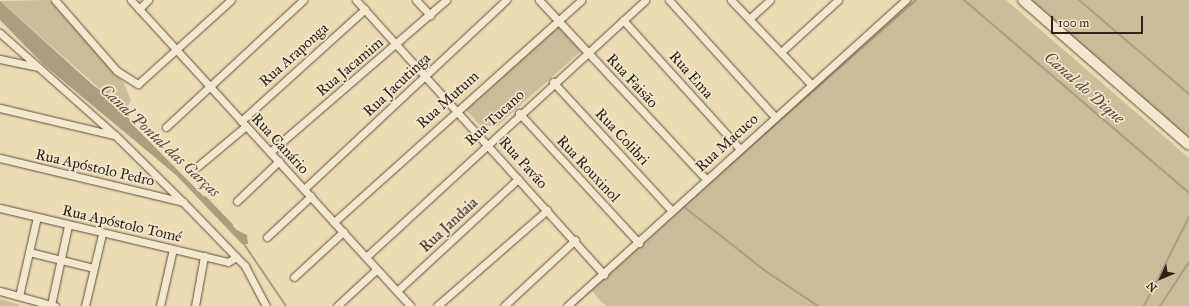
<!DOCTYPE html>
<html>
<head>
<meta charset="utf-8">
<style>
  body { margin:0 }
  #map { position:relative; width:1189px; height:306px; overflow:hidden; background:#ebdcb4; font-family:"IM FELL Great Primer",serif }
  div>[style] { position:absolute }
  .green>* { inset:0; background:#cbbd99 }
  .water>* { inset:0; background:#ab9d7e }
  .stream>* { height:2px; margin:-1px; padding:0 1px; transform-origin:1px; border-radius:1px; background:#ab9d7e }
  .roads { filter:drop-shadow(0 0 1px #5d513d) drop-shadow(0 0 1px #5d513d) }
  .minor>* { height:7px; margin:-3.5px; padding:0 3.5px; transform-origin:3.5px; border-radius:3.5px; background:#f2e8ce }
  .secondary>* { height:10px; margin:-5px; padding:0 5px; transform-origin:5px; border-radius:5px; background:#f2e8ce }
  span { translate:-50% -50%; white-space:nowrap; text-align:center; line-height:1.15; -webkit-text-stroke:3.5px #f2e8ce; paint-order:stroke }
  .street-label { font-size:15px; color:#2e2315 }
  .water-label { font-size:16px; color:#5a4e3a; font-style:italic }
  .north { position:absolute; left:1141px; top:258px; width:40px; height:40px; -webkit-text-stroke:3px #f2e8ce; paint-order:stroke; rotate:226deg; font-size:11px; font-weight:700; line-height:16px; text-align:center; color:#2e2315 }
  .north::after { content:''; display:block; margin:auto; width:14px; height:18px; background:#2e2315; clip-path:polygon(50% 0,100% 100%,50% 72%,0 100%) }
  .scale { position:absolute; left:1051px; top:16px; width:92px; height:18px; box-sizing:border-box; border:2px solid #2e2315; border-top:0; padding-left:5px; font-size:12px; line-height:14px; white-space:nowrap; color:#2e2315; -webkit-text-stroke:3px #f2e8ce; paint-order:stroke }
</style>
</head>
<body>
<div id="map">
  <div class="green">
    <i style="clip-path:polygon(49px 0,124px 83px,131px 101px,124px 110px,0 1px)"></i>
    <i style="clip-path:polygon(910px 0,1006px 0,1189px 158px,1189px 306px,607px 306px,601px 302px,591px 289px,645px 234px)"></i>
    <i style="clip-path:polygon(1021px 0,1189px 0,1189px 144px)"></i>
    <i style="clip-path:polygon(559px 25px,581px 51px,497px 126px,481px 126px,464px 108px)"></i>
    <i style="clip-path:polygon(0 299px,20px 305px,21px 306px,0 306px)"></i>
  </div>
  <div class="water">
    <i style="clip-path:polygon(0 1px,94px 86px,115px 100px,135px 127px,237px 230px,247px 235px,248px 244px,242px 244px,176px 175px,44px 65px,0 20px)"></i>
  </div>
  <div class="stream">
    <i style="left:964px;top:0;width:296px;rotate:40.6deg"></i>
    <i style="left:1079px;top:0;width:145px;rotate:40.5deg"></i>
    <i style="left:205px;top:197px;width:39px;rotate:46deg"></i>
    <i style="left:683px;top:206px;width:103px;rotate:38.3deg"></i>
    <i style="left:764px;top:270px;width:65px;rotate:33.7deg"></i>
    <i style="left:664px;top:223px;width:337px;rotate:-41.5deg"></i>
    <i style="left:244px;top:244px;width:75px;rotate:55.9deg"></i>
    <i style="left:573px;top:306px;width:45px;rotate:-42.3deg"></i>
    <i style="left:1144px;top:306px;width:100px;rotate:-63.2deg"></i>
    <i style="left:1160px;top:306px;width:53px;rotate:-56.6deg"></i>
  </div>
  <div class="roads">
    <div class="minor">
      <i style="left:55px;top:0;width:94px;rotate:48.9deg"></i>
      <i style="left:117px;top:71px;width:25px;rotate:32deg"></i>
      <i style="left:138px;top:84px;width:125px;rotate:-42.1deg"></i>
      <i style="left:131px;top:0;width:414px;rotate:47.6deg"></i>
      <i style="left:356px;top:0;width:370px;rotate:47.9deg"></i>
      <i style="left:416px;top:0;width:21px;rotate:47deg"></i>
      <i style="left:539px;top:0;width:245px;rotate:47deg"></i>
      <i style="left:669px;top:0;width:158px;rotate:47.8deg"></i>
      <i style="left:731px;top:0;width:116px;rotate:46.4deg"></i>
      <i style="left:139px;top:9px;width:13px;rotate:-45deg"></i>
      <i style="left:749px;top:19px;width:28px;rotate:-42deg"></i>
      <i style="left:623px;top:20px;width:174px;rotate:47.8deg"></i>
      <i style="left:0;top:33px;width:154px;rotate:41.6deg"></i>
      <i style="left:115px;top:135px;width:95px;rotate:44.6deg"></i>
      <i style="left:183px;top:202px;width:89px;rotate:45.9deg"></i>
      <i style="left:245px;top:266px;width:45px;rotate:62.3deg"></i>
      <i style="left:781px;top:52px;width:77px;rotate:-42.4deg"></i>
      <i style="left:0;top:59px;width:38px;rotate:12deg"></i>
      <i style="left:553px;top:82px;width:174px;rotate:47.3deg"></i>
      <i style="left:0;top:108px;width:116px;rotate:13.4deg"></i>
      <i style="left:519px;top:113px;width:177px;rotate:47.3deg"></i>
      <i style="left:241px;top:121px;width:167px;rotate:-42.1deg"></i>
      <i style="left:166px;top:127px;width:187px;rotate:-42.8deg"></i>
      <i style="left:270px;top:152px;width:233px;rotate:-40.8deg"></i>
      <i style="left:0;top:158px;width:188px;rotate:13.5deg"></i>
      <i style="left:198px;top:166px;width:62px;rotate:-39.8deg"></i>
      <i style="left:304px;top:189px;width:277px;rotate:-43.1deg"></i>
      <i style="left:237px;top:201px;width:58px;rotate:-43.6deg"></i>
      <i style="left:0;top:208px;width:234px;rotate:13.3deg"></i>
      <i style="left:228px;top:262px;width:9px;rotate:-32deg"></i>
      <i style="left:334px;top:222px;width:332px;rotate:-41.9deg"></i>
      <i style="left:267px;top:237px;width:60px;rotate:-43deg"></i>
      <i style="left:29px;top:252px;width:66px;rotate:14deg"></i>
      <i style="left:366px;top:257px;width:379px;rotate:-42.6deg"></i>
      <i style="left:294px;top:277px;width:67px;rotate:-42.6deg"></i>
      <i style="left:0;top:291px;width:57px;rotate:15.3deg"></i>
      <i style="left:397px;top:291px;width:165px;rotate:-42.8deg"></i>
      <i style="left:19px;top:296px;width:81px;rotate:-77.2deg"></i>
      <i style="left:51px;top:305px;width:81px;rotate:-77.9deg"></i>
      <i style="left:85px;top:306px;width:74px;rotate:-76.7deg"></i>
      <i style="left:160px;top:306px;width:58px;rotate:-77.2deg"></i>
      <i style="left:195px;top:306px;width:51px;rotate:-79.8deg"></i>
      <i style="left:337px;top:306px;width:54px;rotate:-42.8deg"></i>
      <i style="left:437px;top:306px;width:146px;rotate:-41.1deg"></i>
      <i style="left:504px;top:306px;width:97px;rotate:-42.9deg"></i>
      <i style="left:567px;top:306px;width:457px;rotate:-42.1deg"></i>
    </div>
    <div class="secondary">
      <i style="left:1023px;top:0;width:220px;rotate:41.1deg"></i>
    </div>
  </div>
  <div class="street-label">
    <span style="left:294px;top:55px;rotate:-42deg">Rua Araponga</span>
    <span style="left:350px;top:67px;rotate:-40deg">Rua Jacamim</span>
    <span style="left:691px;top:75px;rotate:48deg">Rua Ema</span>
    <span style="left:632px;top:81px;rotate:47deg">Rua Faisão</span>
    <span style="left:397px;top:85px;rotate:-43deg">Rua Jacutinga</span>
    <span style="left:448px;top:100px;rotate:-42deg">Rua Mutum</span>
    <span style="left:495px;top:118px;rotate:-43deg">Rua Tucano</span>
    <span style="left:622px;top:137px;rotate:47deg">Rua Colibri</span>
    <span style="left:727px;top:143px;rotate:-42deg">Rua Macuco</span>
    <span style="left:280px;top:144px;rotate:47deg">Rua Canário</span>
    <span style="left:523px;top:163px;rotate:48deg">Rua Pavão</span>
    <span style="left:95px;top:168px;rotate:13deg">Rua Apóstolo Pedro</span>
    <span style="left:588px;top:169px;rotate:47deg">Rua Rouxinol</span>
    <span style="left:122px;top:224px;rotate:13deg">Rua Apóstolo Tomé</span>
    <span style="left:449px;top:225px;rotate:-43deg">Rua Jandaia</span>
  </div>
  <div class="water-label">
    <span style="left:1084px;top:88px;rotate:41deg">Canal do Dique</span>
    <span style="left:160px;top:141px;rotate:43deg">Canal Pontal das Garças</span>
  </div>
  <div class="north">N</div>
  <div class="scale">100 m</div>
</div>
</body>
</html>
